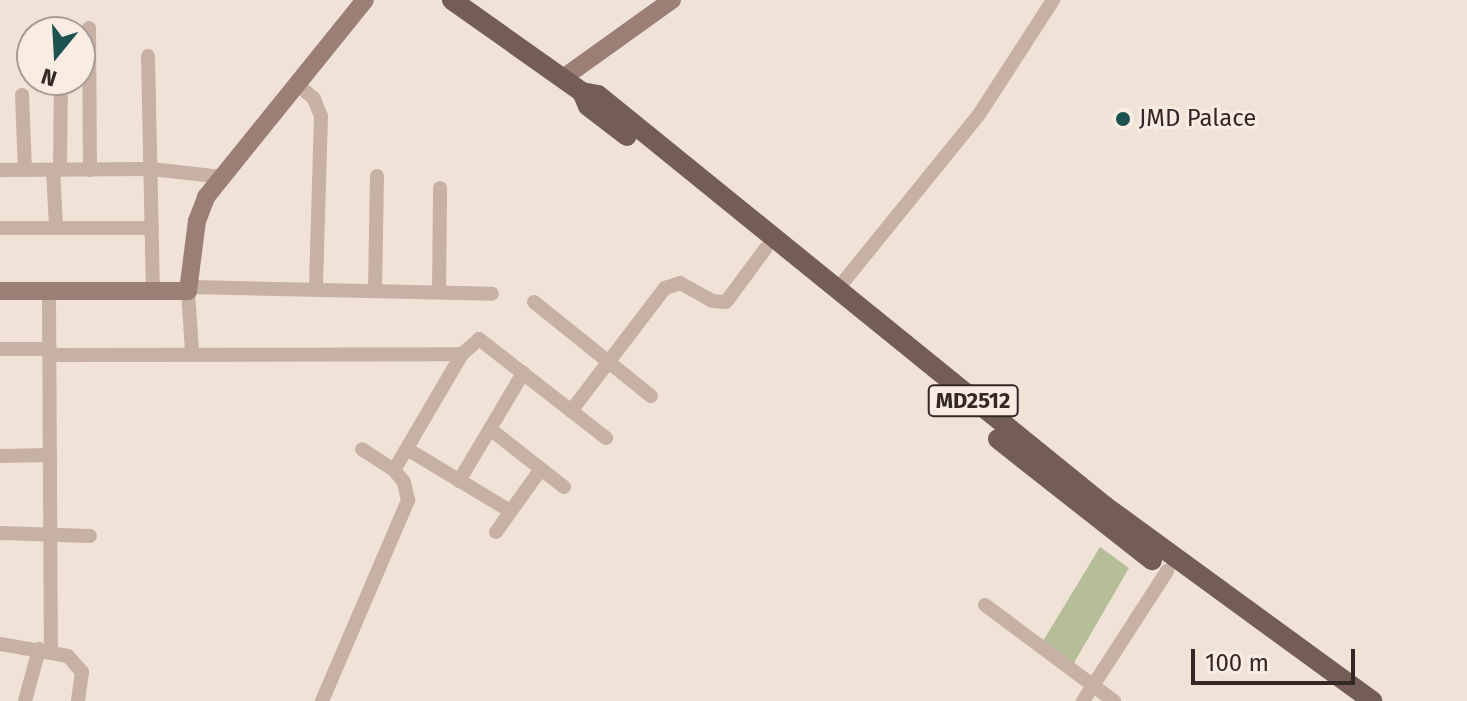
<!DOCTYPE html>
<html>
<head>
<meta charset="utf-8">
<style>
  body { margin:0 }
  #map { position:relative; width:1467px; height:701px; overflow:hidden; background:#f0e2d7; font-family:"Fira Sans",sans-serif }
  div>[style] { position:absolute }
  .green>* { inset:0; background:#b5be98 }
  .street>* { height:14px; margin:-7px; padding:0 7px; transform-origin:7px; border-radius:7px; background:#c7b0a4 }
  .secondary>* { height:18px; margin:-9px; padding:0 9px; transform-origin:9px; border-radius:9px; background:#9b7f76 }
  .primary>* { height:20px; margin:-10px; padding:0 10px; transform-origin:10px; border-radius:10px; background:#745d57 }
  .dots>* { width:22px; height:22px; translate:-50% -50%; box-sizing:border-box; border:4px solid #f8ece3; border-radius:50% }
  span { translate:-50% -50%; white-space:nowrap; text-align:center; line-height:1.15; -webkit-text-stroke:6px #f8ece3; paint-order:stroke }
  .shield-label span { padding:2px 6px; background:#f8ece3; border:2px solid; border-radius:6px; -webkit-text-stroke-width:0 }
  .shield-label { font-size:22px; color:#332825; font-weight:700 }
  .poi-label { font-size:24px; color:#332825 }
  .left { translate:0 -50%; text-align:left }
  .north { position:absolute; left:16px; top:16px; width:80px; height:80px; box-sizing:border-box; background:#f8ece3; border:2px solid #a99e97; border-radius:50%; rotate:198deg; font-size:22px; font-weight:700; line-height:32px; text-align:center; color:#332825 }
  .north::after { content:''; display:block; margin:auto; width:28px; height:36px; background:#1c5350; clip-path:polygon(50% 0,100% 100%,50% 72%,0 100%) }
  .scale { position:absolute; left:1191px; top:649px; width:164px; height:36px; box-sizing:border-box; border:4px solid #332825; border-top:0; padding-left:10px; font-size:24px; line-height:28px; white-space:nowrap; color:#332825; -webkit-text-stroke:6px #f8ece3; paint-order:stroke }
</style>
</head>
<body>
<div id="map">
  <div class="green">
    <i style="clip-path:polygon(1100px 547px,1129px 568px,1071px 668px,1040px 646px)"></i>
  </div>
  <div class="street">
    <i style="left:89px;top:28px;width:142px;rotate:89.6deg"></i>
    <i style="left:148px;top:56px;width:237px;rotate:88.8deg"></i>
    <i style="left:297px;top:84px;width:23px;rotate:41deg"></i>
    <i style="left:314px;top:99px;width:18px;rotate:68deg"></i>
    <i style="left:321px;top:116px;width:173px;rotate:91.7deg"></i>
    <i style="left:22px;top:95px;width:75px;rotate:87.7deg"></i>
    <i style="left:0;top:170px;width:151px;rotate:-0.4deg"></i>
    <i style="left:151px;top:169px;width:71px;rotate:6.4deg"></i>
    <i style="left:53px;top:170px;width:58px;rotate:87deg"></i>
    <i style="left:60px;top:170px;width:90px;rotate:-89.4deg"></i>
    <i style="left:0;top:228px;width:152px"></i>
    <i style="left:192px;top:287px;width:300px;rotate:1.3deg"></i>
    <i style="left:375px;top:290px;width:114px;rotate:-89deg"></i>
    <i style="left:188px;top:291px;width:60px;rotate:86.2deg"></i>
    <i style="left:836px;top:291px;width:229px;rotate:-51deg"></i>
    <i style="left:980px;top:113px;width:135px;rotate:-57.1deg"></i>
    <i style="left:49px;top:292px;width:358px;rotate:89.7deg"></i>
    <i style="left:439px;top:292px;width:104px;rotate:-89.4deg"></i>
    <i style="left:534px;top:302px;width:150px;rotate:38.8deg"></i>
    <i style="left:0;top:349px;width:50px"></i>
    <i style="left:50px;top:355px;width:412px;rotate:-0.1deg"></i>
    <i style="left:571px;top:411px;width:155px;rotate:-52.6deg"></i>
    <i style="left:665px;top:288px;width:16px;rotate:-18deg"></i>
    <i style="left:680px;top:283px;width:37px;rotate:29deg"></i>
    <i style="left:712px;top:301px;width:14px;rotate:4deg"></i>
    <i style="left:726px;top:302px;width:67px;rotate:-53.5deg"></i>
    <i style="left:490px;top:429px;width:94px;rotate:38.1deg"></i>
    <i style="left:407px;top:449px;width:120px;rotate:31deg"></i>
    <i style="left:0;top:456px;width:50px;rotate:-1.1deg"></i>
    <i style="left:394px;top:470px;width:134px;rotate:-59.6deg"></i>
    <i style="left:462px;top:354px;width:23px;rotate:-41deg"></i>
    <i style="left:479px;top:339px;width:161px;rotate:37.9deg"></i>
    <i style="left:459px;top:481px;width:126px;rotate:-59.3deg"></i>
    <i style="left:496px;top:532px;width:77px;rotate:-54.5deg"></i>
    <i style="left:0;top:533px;width:90px;rotate:1.9deg"></i>
    <i style="left:985px;top:605px;width:161px;rotate:36.7deg"></i>
    <i style="left:0;top:644px;width:69px;rotate:10deg"></i>
    <i style="left:68px;top:656px;width:21px;rotate:49deg"></i>
    <i style="left:82px;top:672px;width:29px;rotate:98deg"></i>
    <i style="left:25px;top:701px;width:54px;rotate:-74.9deg"></i>
    <i style="left:322px;top:701px;width:219px;rotate:-66.8deg"></i>
    <i style="left:408px;top:500px;width:18px;rotate:-103deg"></i>
    <i style="left:404px;top:482px;width:16px;rotate:-130deg"></i>
    <i style="left:394px;top:470px;width:38px;rotate:-147deg"></i>
    <i style="left:1083px;top:701px;width:155px;rotate:-57.1deg"></i>
  </div>
  <div class="secondary">
    <i style="left:563px;top:78px;width:134px;rotate:-35.6deg"></i>
    <i style="left:0;top:291px;width:188px"></i>
    <i style="left:188px;top:291px;width:71px;rotate:-82.7deg"></i>
    <i style="left:197px;top:221px;width:26px;rotate:-69deg"></i>
    <i style="left:206px;top:197px;width:253px;rotate:-51.1deg"></i>
  </div>
  <div class="primary">
    <i style="left:452px;top:0;width:159px;rotate:35.3deg"></i>
    <i style="left:582px;top:92px;width:16px;rotate:11deg"></i>
    <i style="left:598px;top:95px;width:653px;rotate:39.03deg"></i>
    <i style="left:1105px;top:506px;width:331px;rotate:36.1deg"></i>
    <i style="left:582px;top:92px;width:15px;rotate:67deg"></i>
    <i style="left:588px;top:106px;width:49px;rotate:37.6deg"></i>
    <i style="left:998px;top:439px;width:196px;rotate:38.2deg"></i>
  </div>
  <div class="dots">
    <i style="left:1123px;top:119px;background:#1c5350"></i>
  </div>
  <div class="shield-label">
    <span style="left:973px;top:401px">MD2512</span>
  </div>
  <div class="poi-label">
    <span class="left" style="left:1139px;top:119px">JMD Palace</span>
  </div>
  <div class="north">N</div>
  <div class="scale">100 m</div>
</div>
</body>
</html>
